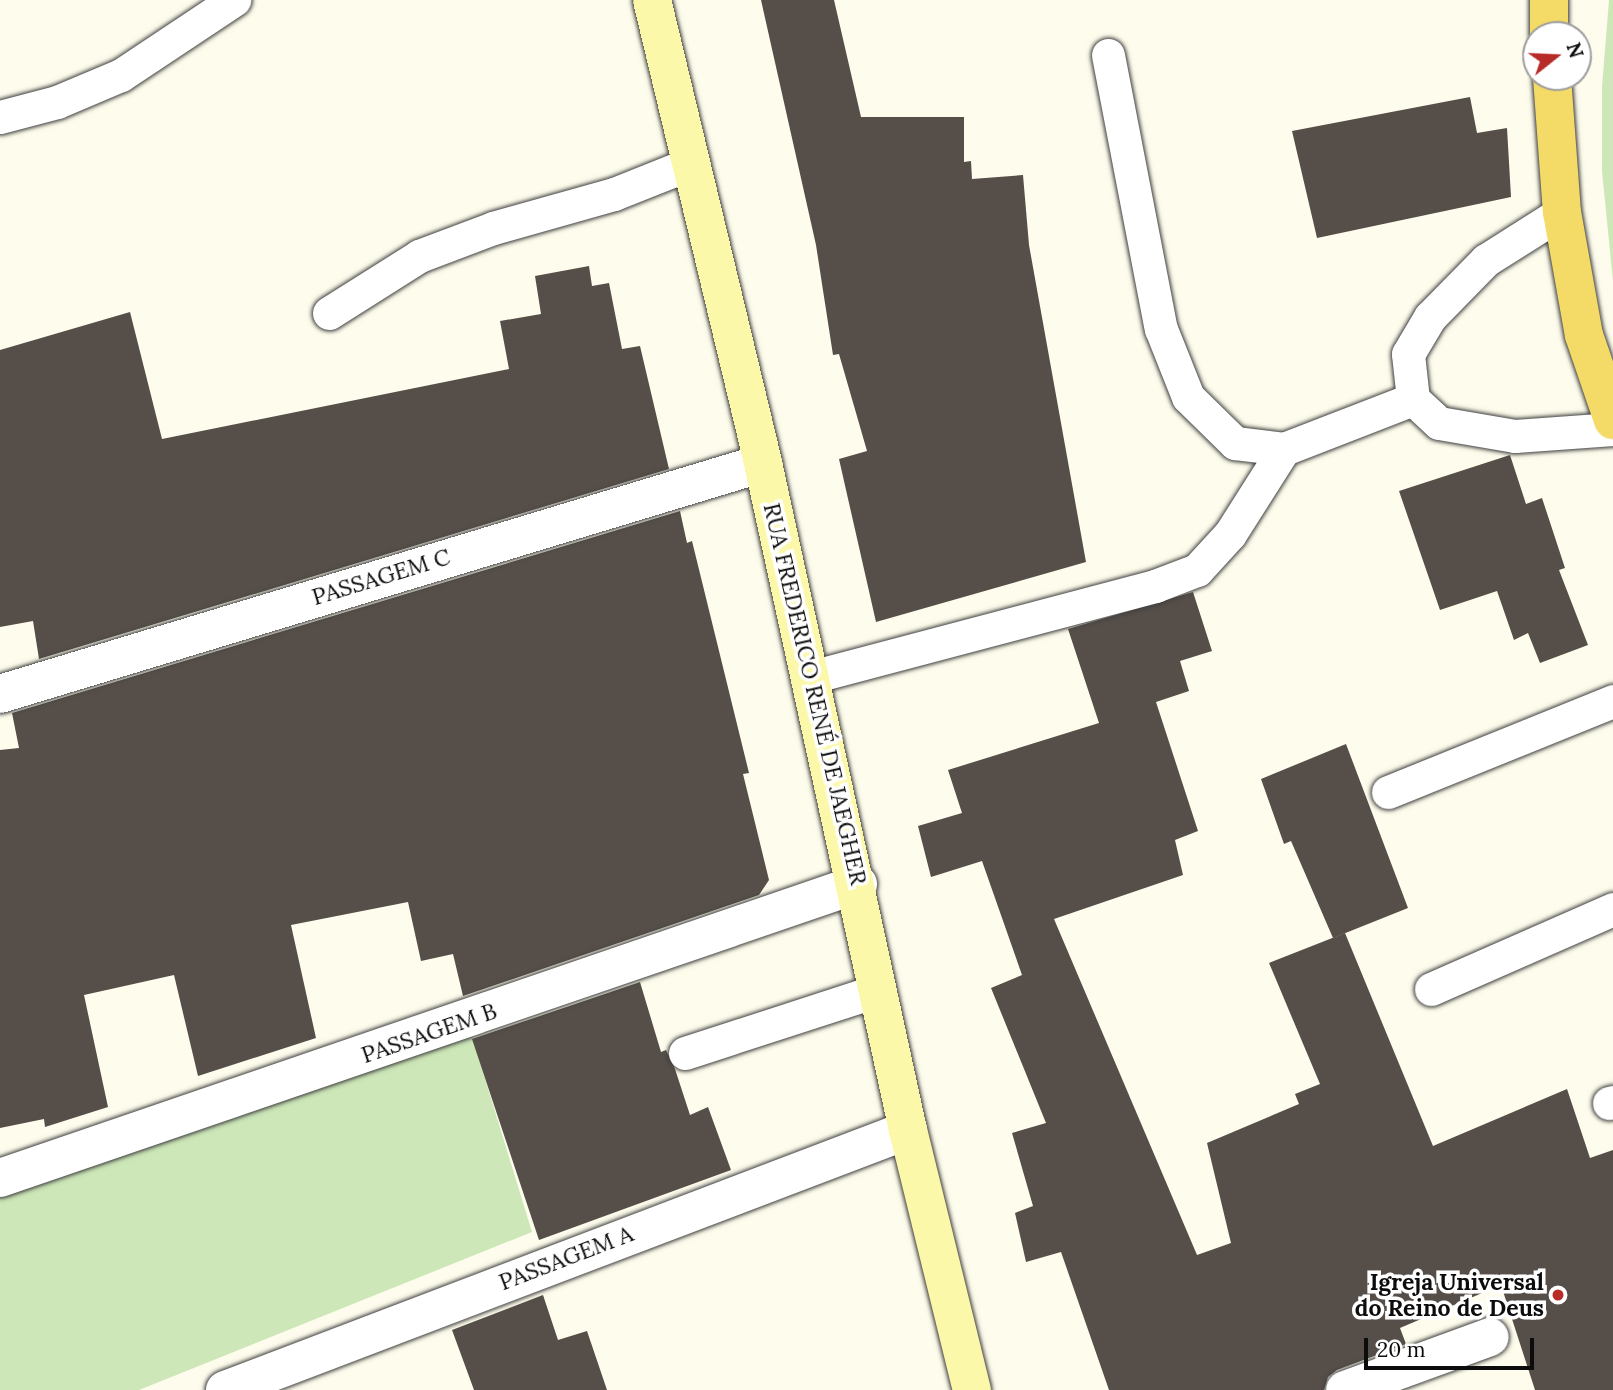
<!DOCTYPE html>
<html>
<head>
<meta charset="utf-8">
<style>
  body { margin:0 }
  #map { position:relative; width:1613px; height:1390px; overflow:hidden; background:#fefcec; font-family:Lora,serif }
  div>[style] { position:absolute }
  .green>* { inset:0; background:#cde7b8 }
  .building>* { inset:0; background:#554e49 }
  .roads { filter:drop-shadow(0 0 2px #3f3f3f) drop-shadow(0 0 2px #3f3f3f) }
  .lane>* { height:33px; margin:-16.5px; padding:0 16.5px; transform-origin:16.5px; border-radius:16.5px; background:#fff }
  .street>* { height:38px; margin:-19px; padding:0 19px; transform-origin:19px; border-radius:19px; background:#fff }
  .secondary>* { height:38px; margin:-19px; padding:0 19px; transform-origin:19px; border-radius:19px; background:#fcf8aa }
  .primary>* { height:38px; margin:-19px; padding:0 19px; transform-origin:19px; border-radius:19px; background:#f4da67 }
  .dots>* { width:19px; height:19px; translate:-50% -50%; box-sizing:border-box; border:4px solid #fff; border-radius:50% }
  span { translate:-50% -50%; white-space:nowrap; text-align:center; line-height:1.15; -webkit-text-stroke:7px #fff; paint-order:stroke }
  .street-label { font-size:23px; color:#0c0c0c }
  .poi-label { font-size:23px; color:#0c0c0c; font-weight:700 }
  .right { translate:-100% -50%; text-align:right }
  .north { position:absolute; left:1522px; top:21px; width:70px; height:70px; box-sizing:border-box; background:#fff; border:2px solid #9e9e9e; border-radius:50%; rotate:72deg; font-size:19px; font-weight:700; line-height:28px; text-align:center; color:#0c0c0c }
  .north::after { content:''; display:block; margin:auto; width:24px; height:32px; background:#b72b29; clip-path:polygon(50% 0,100% 100%,50% 72%,0 100%) }
  .scale { position:absolute; left:1364px; top:1338px; width:170px; height:32px; box-sizing:border-box; border:4px solid #0c0c0c; border-top:0; padding-left:9px; font-size:21px; line-height:24px; white-space:nowrap; color:#0c0c0c; -webkit-text-stroke:5px #fff; paint-order:stroke }
</style>
</head>
<body>
<div id="map">
  <div class="green">
    <i style="clip-path:polygon(1609px 0,1613px 0,1613px 281px,1602px 171px,1602px 87px)"></i>
    <i style="clip-path:polygon(471px 1033px,532px 1232px,139px 1390px,0 1390px,0 1194px)"></i>
  </div>
  <div class="building">
    <i style="clip-path:polygon(761px 0,834px 0,861px 117px,964px 117px,964px 162px,971px 161px,972px 179px,1023px 175px,1029px 245px,1086px 562px,876px 622px,839px 459px,867px 451px,839px 354px,833px 355px,816px 245px)"></i>
    <i style="clip-path:polygon(1470px 97px,1477px 133px,1507px 128px,1511px 197px,1317px 238px,1292px 131px)"></i>
    <i style="clip-path:polygon(589px 266px,592px 286px,609px 283px,622px 349px,640px 346px,669px 469px,39px 659px,33px 621px,0 627px,0 350px,130px 312px,162px 439px,509px 369px,500px 321px,541px 314px,535px 276px)"></i>
    <i style="clip-path:polygon(1510px 455px,1526px 504px,1542px 498px,1565px 568px,1559px 570px,1588px 645px,1540px 663px,1528px 633px,1514px 640px,1497px 591px,1440px 610px,1399px 491px)"></i>
    <i style="clip-path:polygon(680px 511px,687px 543px,692px 541px,749px 773px,743px 774px,769px 880px,759px 895px,463px 996px,453px 954px,421px 961px,408px 902px,291px 925px,316px 1038px,198px 1076px,174px 975px,84px 995px,108px 1107px,45px 1127px,44px 1119px,0 1128px,0 750px,19px 748px,12px 713px)"></i>
    <i style="clip-path:polygon(1193px 592px,1212px 651px,1180px 661px,1189px 691px,1156px 702px,1198px 831px,1175px 840px,1183px 875px,1054px 919px,1197px 1255px,1231px 1243px,1207px 1143px,1299px 1104px,1295px 1094px,1320px 1084px,1269px 963px,1345px 933px,1433px 1146px,1567px 1089px,1590px 1158px,1613px 1150px,1613px 1390px,1535px 1390px,1501px 1285px,1400px 1328px,1406px 1344px,1337px 1370px,1328px 1377px,1324px 1390px,1109px 1390px,1061px 1252px,1026px 1262px,1015px 1213px,1033px 1206px,1012px 1133px,1046px 1123px,991px 988px,1022px 975px,982px 861px,931px 877px,918px 826px,962px 813px,948px 770px,1099px 723px,1068px 629px)"></i>
    <i style="clip-path:polygon(1346px 744px,1408px 908px,1333px 938px,1291px 841px,1284px 844px,1261px 779px)"></i>
    <i style="clip-path:polygon(640px 982px,661px 1052px,666px 1050px,675px 1069px,690px 1115px,708px 1107px,731px 1170px,539px 1240px,472px 1039px)"></i>
    <i style="clip-path:polygon(543px 1295px,558px 1340px,587px 1331px,607px 1390px,474px 1390px,452px 1330px)"></i>
  </div>
  <div class="roads">
    <div class="lane">
      <i style="left:1108px;top:55px;width:279px;rotate:79.1deg"></i>
      <i style="left:1161px;top:329px;width:73px;rotate:68.3deg"></i>
      <i style="left:1188px;top:397px;width:66px;rotate:44.4deg"></i>
      <i style="left:1235px;top:443px;width:49px;rotate:7deg"></i>
      <i style="left:1284px;top:449px;width:138px;rotate:-21.2deg"></i>
      <i style="left:0;top:117px;width:59px;rotate:-14.7deg"></i>
      <i style="left:57px;top:102px;width:69px;rotate:-22.9deg"></i>
      <i style="left:121px;top:75px;width:136px;rotate:-33.6deg"></i>
      <i style="left:1562px;top:212px;width:90px;rotate:147.7deg"></i>
      <i style="left:1486px;top:260px;width:80px;rotate:134.5deg"></i>
      <i style="left:1430px;top:317px;width:43px;rotate:120.7deg"></i>
      <i style="left:1408px;top:354px;width:45px;rotate:83.7deg"></i>
      <i style="left:1413px;top:399px;width:35px;rotate:43deg"></i>
      <i style="left:1439px;top:423px;width:77px;rotate:9.7deg"></i>
      <i style="left:1515px;top:436px;width:98px;rotate:-4.1deg"></i>
      <i style="left:329px;top:313px;width:107px;rotate:-32.3deg"></i>
      <i style="left:419px;top:256px;width:79px;rotate:-20.7deg"></i>
      <i style="left:493px;top:228px;width:126px;rotate:-15.7deg"></i>
      <i style="left:614px;top:194px;width:84px;rotate:-21.7deg"></i>
      <i style="left:811px;top:677px;width:356px;rotate:-14.8deg"></i>
      <i style="left:1155px;top:586px;width:45px;rotate:-20.9deg"></i>
      <i style="left:1197px;top:570px;width:49px;rotate:-47.5deg"></i>
      <i style="left:1230px;top:534px;width:101px;rotate:-57.6deg"></i>
      <i style="left:1388px;top:792px;width:243px;rotate:-22deg"></i>
      <i style="left:1431px;top:989px;width:199px;rotate:-23.7deg"></i>
      <i style="left:685px;top:1053px;width:204px;rotate:-18deg"></i>
      <i style="left:1609px;top:1103px;width:4px;rotate:-14deg"></i>
    </div>
    <div class="street">
      <i style="left:0;top:694px;width:797px;rotate:-16.84deg"></i>
      <i style="left:0;top:1178px;width:907px;rotate:-18.91deg"></i>
      <i style="left:225px;top:1390px;width:731px;rotate:-20.84deg"></i>
      <i style="left:1345px;top:1390px;width:154px;rotate:-20.1deg"></i>
    </div>
    <div class="secondary">
      <i style="left:652px;top:0;width:476px;rotate:76.5deg"></i>
      <i style="left:763px;top:463px;width:683px;rotate:77.74deg"></i>
      <i style="left:908px;top:1130px;width:268px;rotate:76.2deg"></i>
    </div>
    <div class="primary">
      <i style="left:1549px;top:0;width:35px;rotate:90deg"></i>
      <i style="left:1552px;top:77px;width:135px;rotate:85.8deg"></i>
      <i style="left:1562px;top:212px;width:125px;rotate:79.9deg"></i>
      <i style="left:1584px;top:335px;width:90px;rotate:71.2deg"></i>
    </div>
  </div>
  <div class="dots">
    <i style="left:1558px;top:1295px;background:#b72b29"></i>
  </div>
  <div class="street-label">
    <span style="left:381px;top:577px;rotate:-17deg">PASSAGEM C</span>
    <span style="left:815px;top:694px;rotate:77deg">RUA FREDERICO RENÉ DE JAEGHER</span>
    <span style="left:429px;top:1033px;rotate:-19deg">PASSAGEM B</span>
    <span style="left:566px;top:1258px;rotate:-21deg">PASSAGEM A</span>
  </div>
  <div class="poi-label">
    <span class="right" style="left:1544px;top:1295px">Igreja Universal<br>do Reino de Deus</span>
  </div>
  <div class="north">N</div>
  <div class="scale">20 m</div>
</div>
</body>
</html>
